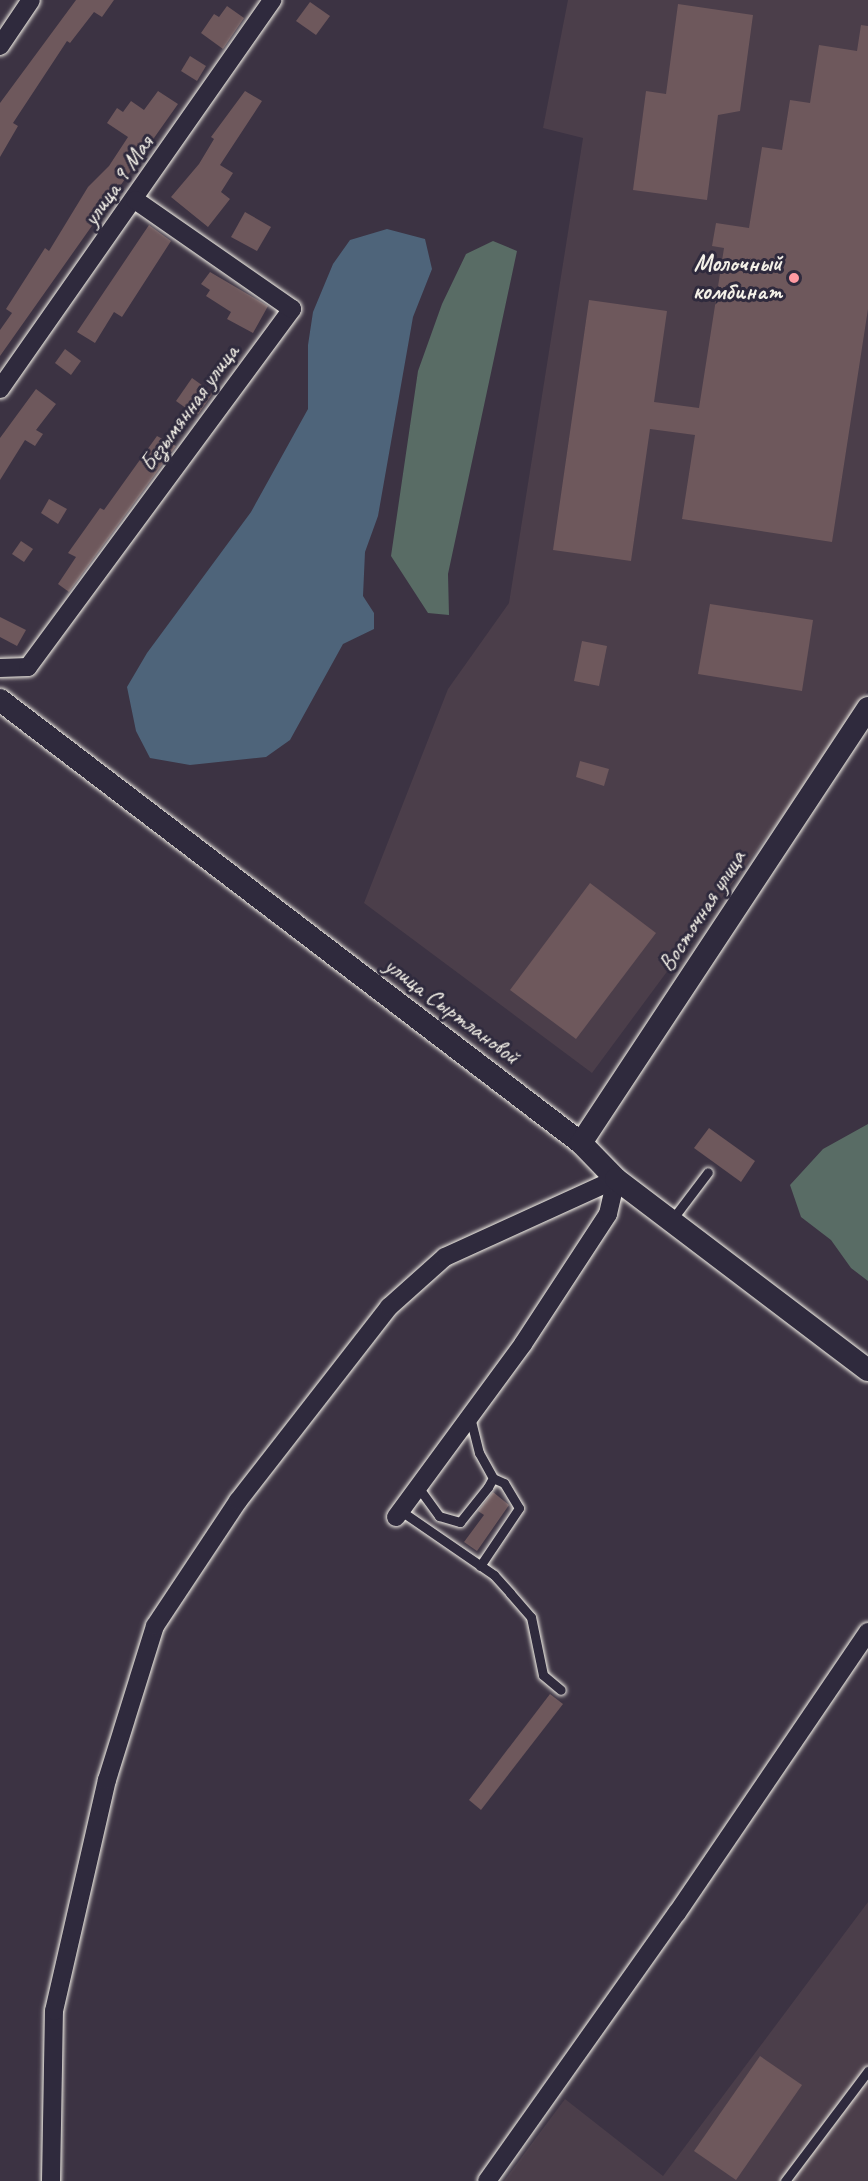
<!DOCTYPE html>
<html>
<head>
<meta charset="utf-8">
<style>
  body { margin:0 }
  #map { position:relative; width:868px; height:2181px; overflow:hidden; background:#3c3343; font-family:Caveat,sans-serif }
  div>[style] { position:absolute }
  .built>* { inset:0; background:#4b3e4a }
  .green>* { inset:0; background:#596c65 }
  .water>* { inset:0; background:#4e647a }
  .building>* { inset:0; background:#6e585c }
  .roads { filter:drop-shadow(0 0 2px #f4f1e8) drop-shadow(0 0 2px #f4f1e8) }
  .service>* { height:9px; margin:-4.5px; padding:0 4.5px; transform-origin:4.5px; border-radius:4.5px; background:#2f2a3d }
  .minor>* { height:18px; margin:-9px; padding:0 9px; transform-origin:9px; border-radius:9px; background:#2f2a3d }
  .tertiary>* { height:22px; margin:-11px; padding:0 11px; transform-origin:11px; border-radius:11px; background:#2f2a3d }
  .dots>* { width:16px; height:16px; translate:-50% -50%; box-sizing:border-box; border:3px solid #2f2a3d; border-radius:50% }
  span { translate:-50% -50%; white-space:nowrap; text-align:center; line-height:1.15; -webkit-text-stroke:6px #2f2a3d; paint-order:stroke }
  .street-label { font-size:24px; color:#f4f1e8 }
  .poi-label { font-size:24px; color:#f4f1e8; font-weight:700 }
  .right { translate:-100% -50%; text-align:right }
</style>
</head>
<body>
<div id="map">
  <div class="built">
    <i style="clip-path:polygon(568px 0,868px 0,868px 690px,811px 777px,592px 1073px,364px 903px,448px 689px,509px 603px,583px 138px,543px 128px)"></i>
    <i style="clip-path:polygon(868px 1902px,868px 2181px,504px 2181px,565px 2099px,663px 2176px)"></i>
  </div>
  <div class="green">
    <i style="clip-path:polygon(493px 241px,517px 251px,448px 574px,449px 615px,428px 613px,391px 556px,418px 371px,442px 304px,466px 254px)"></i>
    <i style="clip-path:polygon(868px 1124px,868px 1281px,851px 1268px,831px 1240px,801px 1217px,790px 1185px,823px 1149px)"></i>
  </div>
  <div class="water">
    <i style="clip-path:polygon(387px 229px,425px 239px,432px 269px,413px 317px,378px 516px,365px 552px,363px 596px,374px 613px,374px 629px,343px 644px,290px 740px,266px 757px,190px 765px,150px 758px,136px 731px,127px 687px,147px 653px,251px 512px,308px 409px,308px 345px,313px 312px,333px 264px,350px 240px)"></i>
  </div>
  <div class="building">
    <i style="clip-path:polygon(76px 0,114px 0,102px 17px,94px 12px,70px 43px,67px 41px,13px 123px,18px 126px,0 157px,0 103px)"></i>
    <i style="clip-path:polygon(310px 2px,330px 16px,316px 35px,296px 21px)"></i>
    <i style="clip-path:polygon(678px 4px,753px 15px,740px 111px,718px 115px,707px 200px,633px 190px,646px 91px,666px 94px)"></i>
    <i style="clip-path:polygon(227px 6px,244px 18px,223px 49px,201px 33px,214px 14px,219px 17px)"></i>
    <i style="clip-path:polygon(861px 25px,868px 26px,868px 309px,832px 542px,682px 519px,695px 435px,650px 429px,631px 561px,553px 550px,589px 300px,667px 311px,654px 402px,699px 408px,724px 248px,712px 246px,716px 223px,749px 228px,762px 147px,782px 150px,790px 100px,810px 103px,819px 45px,857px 51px)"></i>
    <i style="clip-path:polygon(190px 56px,206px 66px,197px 81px,181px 71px)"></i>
    <i style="clip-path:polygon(158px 91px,178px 104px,0 356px,0 330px,12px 313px,6px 309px,45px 248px,49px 251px,88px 187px,109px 166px,128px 137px,107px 123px,117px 108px,123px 112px,131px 101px,144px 110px)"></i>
    <i style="clip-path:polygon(245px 91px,262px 101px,220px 165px,233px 173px,221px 192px,230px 199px,208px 227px,171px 197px,199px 164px,214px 139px,211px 137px)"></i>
    <i style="clip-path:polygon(245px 212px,271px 227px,257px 251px,231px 237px)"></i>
    <i style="clip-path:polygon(149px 225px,171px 241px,122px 317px,114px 312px,95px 343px,77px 332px)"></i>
    <i style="clip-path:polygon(210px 272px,268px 306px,253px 333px,227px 319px,231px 312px,206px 296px,210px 290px,201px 284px)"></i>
    <i style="clip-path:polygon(65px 349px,81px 361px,71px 375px,55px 363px)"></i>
    <i style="clip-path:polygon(192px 378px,213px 393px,197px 416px,176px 401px)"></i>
    <i style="clip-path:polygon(36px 389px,56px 404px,36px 430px,43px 434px,35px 446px,25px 440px,0 480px,0 438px)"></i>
    <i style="clip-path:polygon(157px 436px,176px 446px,69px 592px,58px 584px,76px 557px,68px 553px,100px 508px,104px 510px)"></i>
    <i style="clip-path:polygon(49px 499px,67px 509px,58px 524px,41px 513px)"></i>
    <i style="clip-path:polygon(21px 541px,33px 549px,24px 562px,12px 554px)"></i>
    <i style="clip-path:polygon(710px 604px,813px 620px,802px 691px,698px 674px)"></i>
    <i style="clip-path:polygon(0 617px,26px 630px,17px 646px,0 637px)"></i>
    <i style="clip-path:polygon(582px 641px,607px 646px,599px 686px,574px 681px)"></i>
    <i style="clip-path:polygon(580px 761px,609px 769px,604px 786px,576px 777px)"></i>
    <i style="clip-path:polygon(590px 883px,656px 933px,576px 1039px,510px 990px)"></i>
    <i style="clip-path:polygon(709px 1128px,755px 1161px,741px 1182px,694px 1148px)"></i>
    <i style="clip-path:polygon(493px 1492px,509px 1505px,477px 1551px,464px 1542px,484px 1515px,478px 1511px)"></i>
    <i style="clip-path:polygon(550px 1694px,563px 1704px,481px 1810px,469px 1800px)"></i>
    <i style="clip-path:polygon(760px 2056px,802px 2085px,736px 2180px,694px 2151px)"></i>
  </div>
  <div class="roads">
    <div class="service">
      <i style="left:671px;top:1221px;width:61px;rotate:-52.9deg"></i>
      <i style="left:418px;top:1487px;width:36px;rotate:54deg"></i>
      <i style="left:439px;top:1516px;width:22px;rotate:16deg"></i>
      <i style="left:460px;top:1522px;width:45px;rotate:-51.3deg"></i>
      <i style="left:488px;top:1487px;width:10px;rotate:-61deg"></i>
      <i style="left:493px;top:1478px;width:29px;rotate:-119deg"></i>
      <i style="left:479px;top:1453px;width:37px;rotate:-104deg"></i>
      <i style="left:401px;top:1511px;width:113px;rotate:34.5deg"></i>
      <i style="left:494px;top:1575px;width:24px;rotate:48deg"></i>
      <i style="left:510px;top:1593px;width:32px;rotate:49deg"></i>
      <i style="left:531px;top:1617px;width:59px;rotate:78.3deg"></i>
      <i style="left:543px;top:1675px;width:23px;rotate:40deg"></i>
      <i style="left:480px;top:1566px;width:70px;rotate:-56.1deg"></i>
      <i style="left:519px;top:1508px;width:29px;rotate:-121deg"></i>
      <i style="left:504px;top:1483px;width:12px;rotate:-156deg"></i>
      <i style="left:785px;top:2181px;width:138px;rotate:-53deg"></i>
    </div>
    <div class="minor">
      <i style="left:0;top:46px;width:55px;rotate:-56deg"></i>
      <i style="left:0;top:389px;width:475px;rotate:-55deg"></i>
      <i style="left:0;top:668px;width:28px;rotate:-2deg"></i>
      <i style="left:28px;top:667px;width:445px;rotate:-53.6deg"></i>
      <i style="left:292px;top:309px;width:191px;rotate:-145.2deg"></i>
      <i style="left:396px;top:1517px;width:215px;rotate:-53.7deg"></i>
      <i style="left:523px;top:1344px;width:155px;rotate:-56.8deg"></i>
      <i style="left:608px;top:1214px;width:36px;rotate:-77deg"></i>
      <i style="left:51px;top:2181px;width:170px;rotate:-89deg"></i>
      <i style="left:54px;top:2011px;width:237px;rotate:-77.1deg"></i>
      <i style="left:107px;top:1780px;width:161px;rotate:-72.7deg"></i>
      <i style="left:155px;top:1626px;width:150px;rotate:-56.4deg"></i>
      <i style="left:238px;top:1501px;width:246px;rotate:-52.1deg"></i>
      <i style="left:389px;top:1307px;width:75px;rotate:-41.8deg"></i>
      <i style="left:445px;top:1257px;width:188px;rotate:-24.5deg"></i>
      <i style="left:487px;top:2181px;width:329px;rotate:-54.7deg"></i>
      <i style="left:677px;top:1913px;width:340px;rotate:-55.8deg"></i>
    </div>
    <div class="tertiary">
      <i style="left:0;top:700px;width:731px;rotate:37.32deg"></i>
      <i style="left:581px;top:1143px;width:50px;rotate:45.8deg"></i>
      <i style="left:616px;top:1179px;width:316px;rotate:37.2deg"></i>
      <i style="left:581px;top:1143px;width:521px;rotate:-56.58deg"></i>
    </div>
  </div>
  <div class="dots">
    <i style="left:794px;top:278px;background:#ff9aa2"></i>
  </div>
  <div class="street-label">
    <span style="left:118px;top:181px;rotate:-55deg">улица 9 Мая</span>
    <span style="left:189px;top:408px;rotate:-54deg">Безымянная улица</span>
    <span style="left:702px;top:911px;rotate:-57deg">Восточная улица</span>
    <span style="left:452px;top:1011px;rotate:37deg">улица Сыртлановой</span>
  </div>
  <div class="poi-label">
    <span class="right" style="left:782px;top:278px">Молочный<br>комбинат</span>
  </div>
</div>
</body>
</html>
